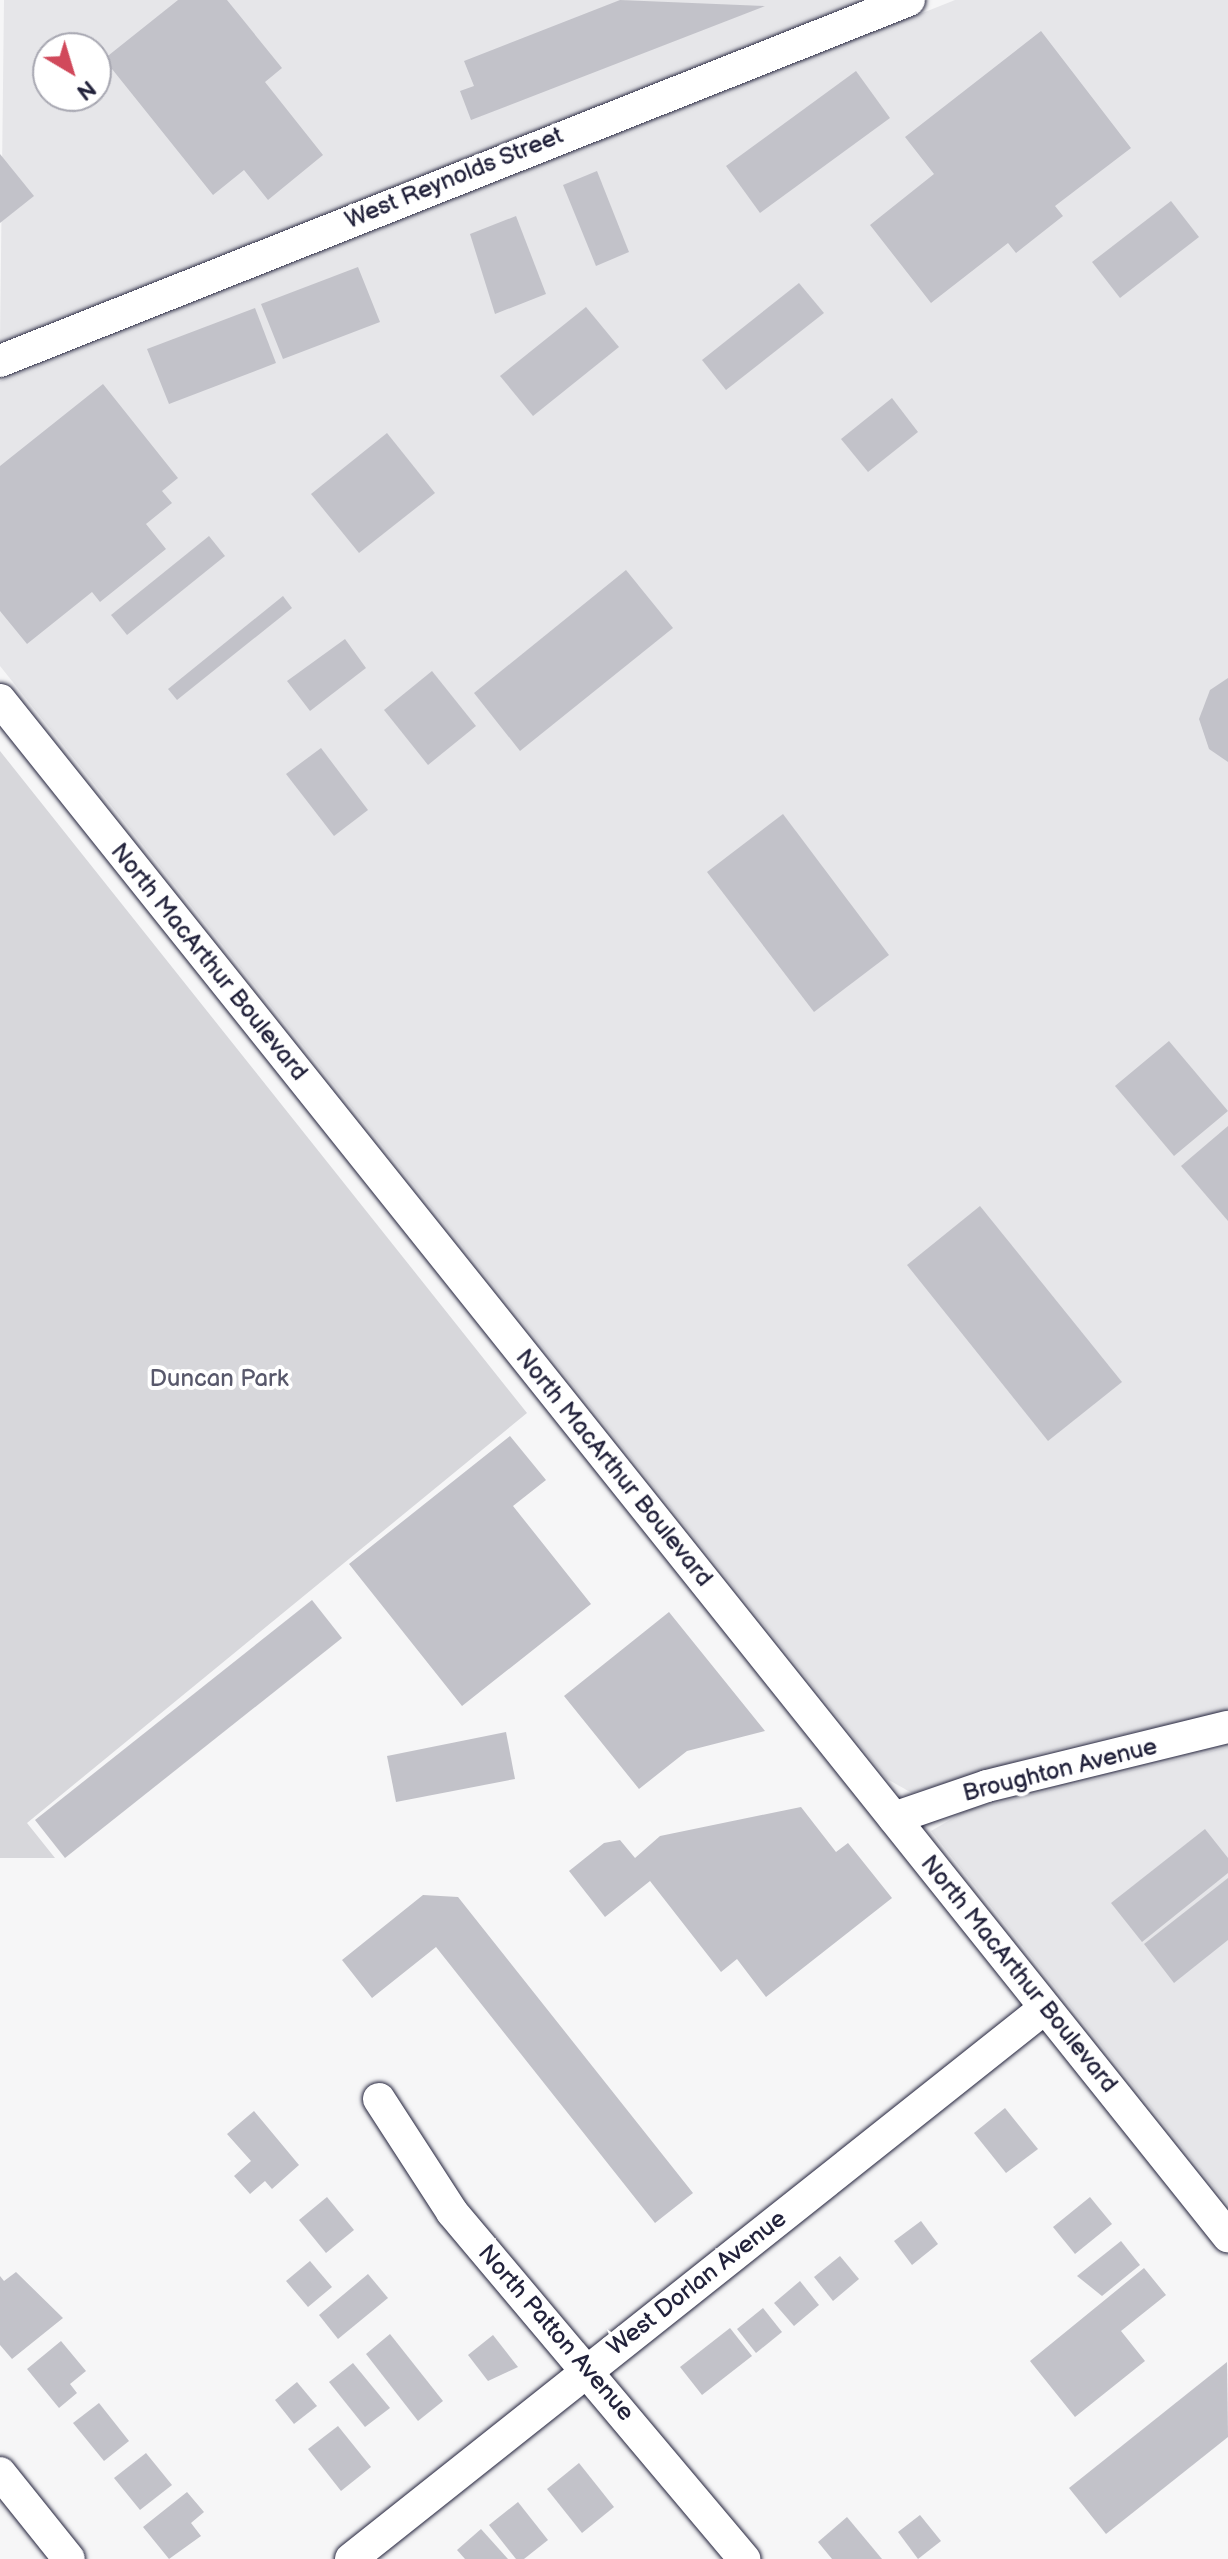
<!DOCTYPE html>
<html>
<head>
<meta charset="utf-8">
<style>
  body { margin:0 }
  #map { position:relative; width:1228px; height:2559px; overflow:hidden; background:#f6f6f7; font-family:"Balsamiq Sans",sans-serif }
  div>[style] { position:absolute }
  .built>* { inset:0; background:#e6e6e9 }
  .green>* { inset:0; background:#d7d7db }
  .building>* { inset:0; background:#c2c2c9 }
  .roads { filter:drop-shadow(0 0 2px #22223b) drop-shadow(0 0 2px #22223b) }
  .minor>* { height:32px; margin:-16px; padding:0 16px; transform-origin:16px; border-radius:16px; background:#fff }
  span { translate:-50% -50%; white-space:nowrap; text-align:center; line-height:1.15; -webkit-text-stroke:8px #fff; paint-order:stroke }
  .street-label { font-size:24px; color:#22223b }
  .park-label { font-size:24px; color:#58586b }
  .north { position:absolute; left:32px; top:32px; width:80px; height:80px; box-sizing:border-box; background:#fff; border:2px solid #a7a7b1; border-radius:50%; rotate:142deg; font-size:22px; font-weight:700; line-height:32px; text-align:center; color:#22223b }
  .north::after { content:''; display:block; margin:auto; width:28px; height:36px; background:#d1495b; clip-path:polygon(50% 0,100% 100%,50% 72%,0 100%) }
</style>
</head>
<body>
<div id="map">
  <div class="built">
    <i style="clip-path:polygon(evenodd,4px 0,862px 0,0 342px,4px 0,48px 48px,96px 48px,96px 96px,48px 96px,48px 48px)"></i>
    <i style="clip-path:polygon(955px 0,1228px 0,1228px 1711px,1053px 1750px,912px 1793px,887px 1779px,0 666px,0 381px)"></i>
    <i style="clip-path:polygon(1228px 1747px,1228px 2205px,931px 1831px,967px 1810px)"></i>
  </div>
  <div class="green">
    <i style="clip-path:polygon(0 751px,527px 1413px,27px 1823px,55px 1858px,0 1858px)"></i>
  </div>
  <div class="building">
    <i style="clip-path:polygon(178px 0,227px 0,282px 68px,265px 82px,323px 155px,268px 200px,244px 170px,213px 195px,104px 59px)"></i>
    <i style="clip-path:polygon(620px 0,765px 6px,471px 120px,460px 91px,474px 86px,464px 61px)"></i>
    <i style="clip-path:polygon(1041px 31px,1131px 148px,1055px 206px,1063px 216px,1016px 253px,1008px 243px,931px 303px,870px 225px,934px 174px,905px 137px)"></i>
    <i style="clip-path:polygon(856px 71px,890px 118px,760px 213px,726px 166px)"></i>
    <i style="clip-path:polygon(0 154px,34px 196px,0 223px)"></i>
    <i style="clip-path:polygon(597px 171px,629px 252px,596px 266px,563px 185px)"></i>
    <i style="clip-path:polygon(1171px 201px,1199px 237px,1120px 298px,1092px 262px)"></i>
    <i style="clip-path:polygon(516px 216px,546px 294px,495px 314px,470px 234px)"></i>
    <i style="clip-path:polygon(358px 267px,380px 322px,283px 359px,261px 304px)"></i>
    <i style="clip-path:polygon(799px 283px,824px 313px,726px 390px,702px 360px)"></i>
    <i style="clip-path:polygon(586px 307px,619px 347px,533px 416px,500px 376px)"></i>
    <i style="clip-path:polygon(255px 308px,276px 363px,169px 404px,147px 349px)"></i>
    <i style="clip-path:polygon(103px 384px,178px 478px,162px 491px,172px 503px,146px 524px,166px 549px,100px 602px,92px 592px,27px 644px,0 611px,0 466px)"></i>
    <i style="clip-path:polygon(892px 398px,918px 432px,868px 472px,841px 439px)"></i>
    <i style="clip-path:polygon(387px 433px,435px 493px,359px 553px,311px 494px)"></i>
    <i style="clip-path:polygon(209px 536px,225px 556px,127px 635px,111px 615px)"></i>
    <i style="clip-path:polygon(626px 570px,673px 628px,520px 751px,474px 693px)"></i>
    <i style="clip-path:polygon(283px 596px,292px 608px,177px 700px,168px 689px)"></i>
    <i style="clip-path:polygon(345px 639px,366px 668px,310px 711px,287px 681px)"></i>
    <i style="clip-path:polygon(432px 671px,476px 726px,428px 765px,384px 710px)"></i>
    <i style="clip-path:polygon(1228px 678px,1228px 762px,1209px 749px,1199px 719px,1210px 690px)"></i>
    <i style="clip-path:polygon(321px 748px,368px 810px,334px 836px,286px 774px)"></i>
    <i style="clip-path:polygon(783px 814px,889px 955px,814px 1012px,707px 872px)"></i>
    <i style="clip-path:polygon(1169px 1041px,1228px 1111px,1174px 1156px,1115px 1086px)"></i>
    <i style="clip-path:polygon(1228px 1126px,1228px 1221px,1181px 1166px)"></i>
    <i style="clip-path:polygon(980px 1206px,1122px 1382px,1048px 1441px,907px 1265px)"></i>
    <i style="clip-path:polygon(510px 1436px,546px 1480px,513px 1506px,591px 1604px,462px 1706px,349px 1564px)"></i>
    <i style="clip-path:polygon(312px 1600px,342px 1638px,65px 1858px,35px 1820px)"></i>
    <i style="clip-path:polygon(669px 1612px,765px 1731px,687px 1751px,639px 1789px,564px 1696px)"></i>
    <i style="clip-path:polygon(506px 1732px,515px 1779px,396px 1802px,387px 1756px)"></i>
    <i style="clip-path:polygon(801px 1807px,836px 1852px,848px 1843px,892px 1898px,766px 1997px,737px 1959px,721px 1972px,650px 1881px,605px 1917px,569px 1871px,604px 1843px,620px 1840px,635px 1858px,660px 1836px)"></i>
    <i style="clip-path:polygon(1205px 1829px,1228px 1858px,1228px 1873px,1142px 1942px,1111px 1903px)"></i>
    <i style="clip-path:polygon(1228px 1878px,1228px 1940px,1174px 1983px,1144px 1944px)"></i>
    <i style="clip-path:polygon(423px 1895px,458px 1897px,693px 2193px,655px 2223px,436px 1947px,372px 1998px,342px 1960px)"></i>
    <i style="clip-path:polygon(1005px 2108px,1038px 2149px,1006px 2173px,974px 2133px)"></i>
    <i style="clip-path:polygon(254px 2111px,299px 2165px,272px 2189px,265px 2181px,250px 2194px,234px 2176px,251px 2161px,227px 2134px)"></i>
    <i style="clip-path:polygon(327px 2197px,354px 2230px,326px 2253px,299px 2220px)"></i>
    <i style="clip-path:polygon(1090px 2197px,1112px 2224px,1075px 2254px,1053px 2227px)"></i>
    <i style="clip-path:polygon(921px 2221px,938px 2244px,912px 2265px,894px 2241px)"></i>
    <i style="clip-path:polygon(1121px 2241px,1140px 2265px,1102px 2296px,1077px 2276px)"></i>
    <i style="clip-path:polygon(840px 2256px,859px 2279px,833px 2301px,814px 2277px)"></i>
    <i style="clip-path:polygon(310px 2261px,332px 2287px,308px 2307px,286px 2281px)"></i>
    <i style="clip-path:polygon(1144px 2268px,1166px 2295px,1121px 2331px,1145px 2361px,1075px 2417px,1030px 2361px)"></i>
    <i style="clip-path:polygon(16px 2272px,63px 2318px,12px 2359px,0 2345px,0 2276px,4px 2281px)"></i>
    <i style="clip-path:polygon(368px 2274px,388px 2298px,338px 2339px,319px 2315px)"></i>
    <i style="clip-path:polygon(800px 2281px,819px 2305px,794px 2326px,774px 2303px)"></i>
    <i style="clip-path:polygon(763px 2308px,782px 2332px,756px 2353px,737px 2329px)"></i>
    <i style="clip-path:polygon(730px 2328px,752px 2356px,702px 2395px,680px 2367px)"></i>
    <i style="clip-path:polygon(390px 2334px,443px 2401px,418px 2421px,366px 2354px)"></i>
    <i style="clip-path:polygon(493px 2335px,518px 2367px,488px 2381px,468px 2355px)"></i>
    <i style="clip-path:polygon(61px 2341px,86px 2371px,70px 2384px,77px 2393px,59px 2408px,27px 2369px)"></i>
    <i style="clip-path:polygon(1227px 2362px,1228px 2437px,1106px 2534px,1069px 2488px)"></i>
    <i style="clip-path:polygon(353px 2363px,390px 2408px,365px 2427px,329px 2382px)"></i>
    <i style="clip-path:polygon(297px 2382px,317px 2406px,294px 2424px,275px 2400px)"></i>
    <i style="clip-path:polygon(99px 2403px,129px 2441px,104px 2461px,73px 2423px)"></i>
    <i style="clip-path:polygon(338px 2426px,371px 2467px,341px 2491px,308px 2449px)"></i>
    <i style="clip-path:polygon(146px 2453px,172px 2485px,140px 2510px,114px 2478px)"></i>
    <i style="clip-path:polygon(579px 2463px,614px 2507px,582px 2533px,547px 2489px)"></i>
    <i style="clip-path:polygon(187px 2492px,204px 2512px,191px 2523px,201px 2536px,169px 2559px,143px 2527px)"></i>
    <i style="clip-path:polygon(518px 2502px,548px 2540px,524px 2559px,516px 2559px,489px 2525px)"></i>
    <i style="clip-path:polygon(920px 2515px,941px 2541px,918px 2559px,898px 2532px)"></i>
    <i style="clip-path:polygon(847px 2517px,882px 2559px,832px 2559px,818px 2542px)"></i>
    <i style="clip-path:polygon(481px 2529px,508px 2559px,465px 2559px,457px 2550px)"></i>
  </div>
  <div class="roads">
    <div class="minor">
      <i style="left:0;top:361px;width:978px;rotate:-21.66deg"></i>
      <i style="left:0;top:700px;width:1967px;rotate:51.36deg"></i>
      <i style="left:894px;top:1818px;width:98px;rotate:-19deg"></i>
      <i style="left:987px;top:1786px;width:248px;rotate:-13.8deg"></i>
      <i style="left:379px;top:2099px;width:135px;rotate:57.1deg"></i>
      <i style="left:452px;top:2212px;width:454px;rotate:49.9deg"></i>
      <i style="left:0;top:2473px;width:110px;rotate:51.3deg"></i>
      <i style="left:351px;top:2559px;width:886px;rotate:-38.45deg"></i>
    </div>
  </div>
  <div class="street-label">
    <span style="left:454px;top:178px;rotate:-22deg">West Reynolds Street</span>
    <span style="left:209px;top:962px;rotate:51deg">North MacArthur Boulevard</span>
    <span style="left:614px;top:1468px;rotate:51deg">North MacArthur Boulevard</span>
    <span style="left:1060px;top:1770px;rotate:-14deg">Broughton Avenue</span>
    <span style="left:1019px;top:1974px;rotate:51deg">North MacArthur Boulevard</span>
    <span style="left:697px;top:2283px;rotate:-38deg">West Dorlan Avenue</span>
    <span style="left:556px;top:2333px;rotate:49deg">North Patton Avenue</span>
  </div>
  <div class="park-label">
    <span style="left:219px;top:1379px">Duncan Park</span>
  </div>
  <div class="north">N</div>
</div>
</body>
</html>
